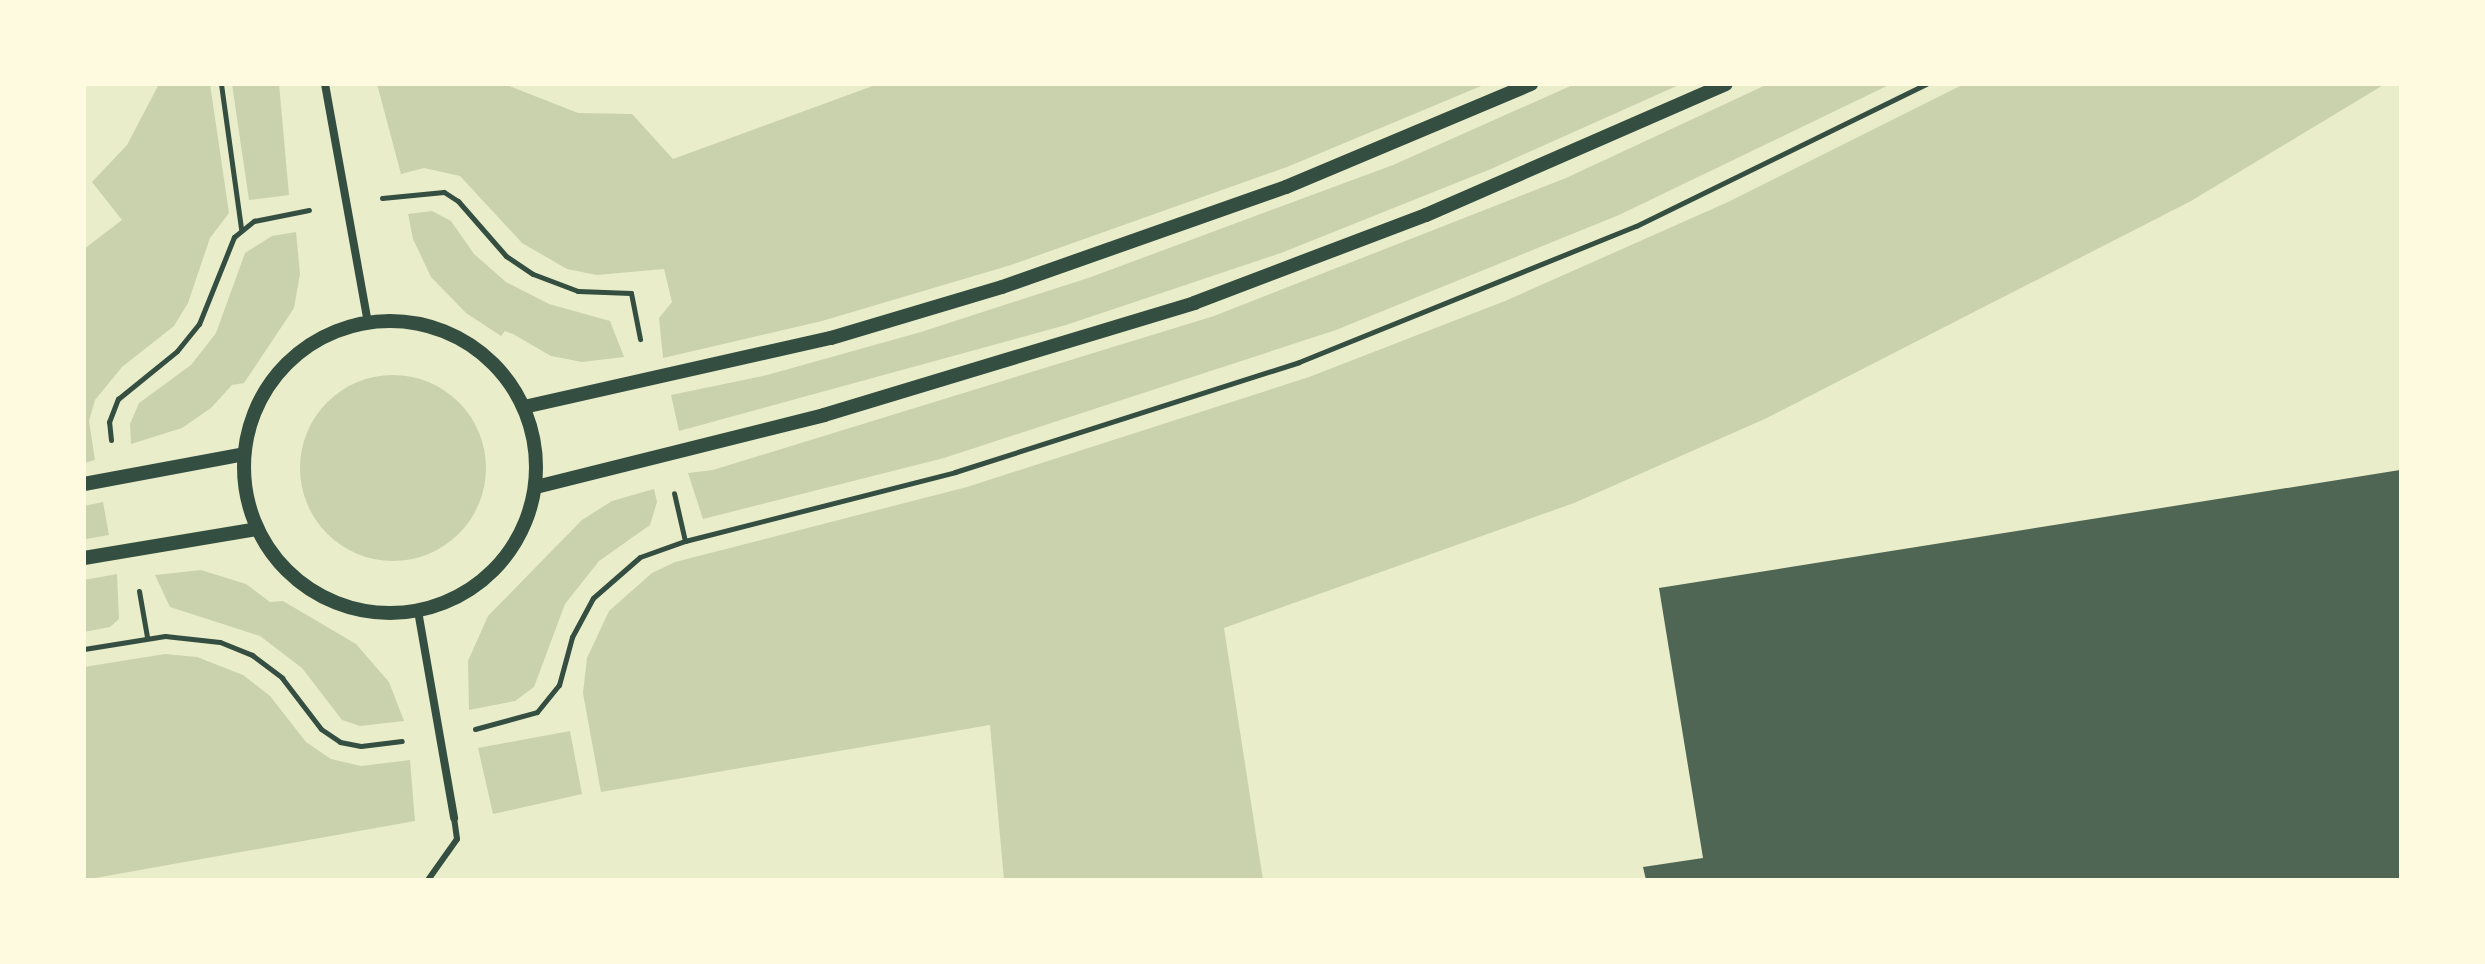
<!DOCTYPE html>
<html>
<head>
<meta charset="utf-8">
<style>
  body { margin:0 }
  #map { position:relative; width:2485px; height:964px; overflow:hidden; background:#e9edc9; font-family:"DejaVu Sans",sans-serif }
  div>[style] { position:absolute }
  .green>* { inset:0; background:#cad2ad }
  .round { border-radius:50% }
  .building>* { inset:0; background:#4f6655 }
  .path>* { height:5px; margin:-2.5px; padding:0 2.5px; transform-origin:2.5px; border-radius:2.5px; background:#344e41 }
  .service>* { height:6px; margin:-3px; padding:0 3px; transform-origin:3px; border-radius:3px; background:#344e41 }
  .minor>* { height:8px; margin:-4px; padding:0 4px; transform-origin:4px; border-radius:4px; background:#344e41 }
  .tertiary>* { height:14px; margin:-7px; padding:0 7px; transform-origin:7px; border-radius:7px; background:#344e41 }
  .tertiary>.ring { margin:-7px; padding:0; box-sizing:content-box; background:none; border:14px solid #344e41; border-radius:50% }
  span { translate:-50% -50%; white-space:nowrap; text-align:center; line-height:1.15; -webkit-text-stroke:7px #fefae0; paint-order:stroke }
  .frame { position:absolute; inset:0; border:86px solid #fefae0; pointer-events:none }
</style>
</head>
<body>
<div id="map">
  <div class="green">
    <i style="clip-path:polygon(159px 84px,210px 84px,229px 213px,210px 238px,188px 303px,174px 326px,122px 367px,95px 400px,89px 421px,95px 460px,84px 463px,84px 249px,122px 220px,92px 182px,127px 145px)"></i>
    <i style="clip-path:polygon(232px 84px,279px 84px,289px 195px,249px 200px)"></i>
    <i style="clip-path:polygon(377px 84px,504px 84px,578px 113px,632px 114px,673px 159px,878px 84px,1486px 84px,1287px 167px,1011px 265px,822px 321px,663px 358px,659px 318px,672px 302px,664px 269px,597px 275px,567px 269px,522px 243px,460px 176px,424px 168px,401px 174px)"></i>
    <i style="clip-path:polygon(1575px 84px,1681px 84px,1491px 169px,1281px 253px,1066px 325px,679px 431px,671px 395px,767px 375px,921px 332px,1091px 277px,1393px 165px)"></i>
    <i style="clip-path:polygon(1768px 84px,1891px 84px,1619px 215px,1336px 330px,944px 458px,703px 519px,688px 473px,713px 470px,1214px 316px,1566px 178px)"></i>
    <i style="clip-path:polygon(1964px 84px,2385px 84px,2191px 201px,1767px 418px,1574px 503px,1224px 628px,1263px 880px,1004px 880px,990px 725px,601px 792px,583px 693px,587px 658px,609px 611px,652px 573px,675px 562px,967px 487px,1309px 377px,1505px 301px,1728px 202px)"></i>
    <i style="clip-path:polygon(432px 211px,451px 221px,474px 254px,506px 282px,549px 304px,610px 321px,624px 357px,582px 362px,551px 356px,513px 334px,505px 331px,501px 336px,466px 313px,431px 277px,413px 239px,408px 214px)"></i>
    <i style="clip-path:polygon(296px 232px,300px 274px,294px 308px,244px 383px,232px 385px,211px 408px,182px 428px,131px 444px,130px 424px,139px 403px,191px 365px,216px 333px,245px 253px,272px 236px)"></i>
    <i class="round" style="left:300px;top:375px;width:186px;height:186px"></i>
    <i style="clip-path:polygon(654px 489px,657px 502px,650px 525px,599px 561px,565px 604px,534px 687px,515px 701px,469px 710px,468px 661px,488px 616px,582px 520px,612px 501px)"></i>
    <i style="clip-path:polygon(103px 502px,109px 535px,86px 539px,84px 506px)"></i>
    <i style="clip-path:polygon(201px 570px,246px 584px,270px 602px,283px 601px,356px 644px,389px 682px,404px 721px,360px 726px,342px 720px,302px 668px,260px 636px,170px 607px,155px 575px)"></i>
    <i style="clip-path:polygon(117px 574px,119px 619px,110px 627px,84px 632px,84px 580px)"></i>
    <i style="clip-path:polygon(165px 654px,197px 657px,243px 675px,270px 696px,306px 742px,331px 759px,361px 766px,410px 760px,415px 821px,84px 880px,84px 667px)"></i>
    <i style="clip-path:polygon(570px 731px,582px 794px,493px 814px,478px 748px)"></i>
  </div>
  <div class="building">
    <i style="clip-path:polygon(2400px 470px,2401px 880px,1646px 880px,1643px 867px,1703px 858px,1659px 588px)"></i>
  </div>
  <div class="path">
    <i style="left:221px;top:84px;width:146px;rotate:82.1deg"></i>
    <i style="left:382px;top:198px;width:62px;rotate:-5.5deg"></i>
    <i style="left:444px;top:192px;width:17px;rotate:33deg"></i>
    <i style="left:458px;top:201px;width:73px;rotate:48.9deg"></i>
    <i style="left:506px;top:256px;width:32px;rotate:34deg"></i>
    <i style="left:533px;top:274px;width:48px;rotate:20.7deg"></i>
    <i style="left:578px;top:291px;width:53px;rotate:2.2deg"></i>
    <i style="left:631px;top:293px;width:47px;rotate:78.9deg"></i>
    <i style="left:111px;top:440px;width:18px;rotate:-96deg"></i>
    <i style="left:109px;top:422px;width:25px;rotate:-69deg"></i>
    <i style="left:118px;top:399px;width:76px;rotate:-39.1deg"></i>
    <i style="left:177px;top:351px;width:35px;rotate:-51deg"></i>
    <i style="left:199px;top:324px;width:94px;rotate:-68.1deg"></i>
    <i style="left:234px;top:237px;width:26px;rotate:-39deg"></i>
    <i style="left:254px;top:221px;width:56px;rotate:-11.3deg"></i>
    <i style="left:685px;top:541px;width:279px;rotate:-14.3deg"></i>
    <i style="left:955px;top:472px;width:361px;rotate:-17.7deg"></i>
    <i style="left:1299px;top:362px;width:363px;rotate:-22deg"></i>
    <i style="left:1636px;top:226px;width:323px;rotate:-26.1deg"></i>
    <i style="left:139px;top:591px;width:47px;rotate:80.1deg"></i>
    <i style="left:84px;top:649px;width:82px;rotate:-9.1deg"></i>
    <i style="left:165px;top:636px;width:55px;rotate:6.2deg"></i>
    <i style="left:220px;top:642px;width:35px;rotate:22deg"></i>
    <i style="left:252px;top:655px;width:38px;rotate:37deg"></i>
    <i style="left:282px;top:678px;width:64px;rotate:52.6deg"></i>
    <i style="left:321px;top:729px;width:23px;rotate:34deg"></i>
    <i style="left:340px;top:742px;width:21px;rotate:11deg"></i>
    <i style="left:361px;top:746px;width:41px;rotate:-7deg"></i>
    <i style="left:475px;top:729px;width:64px;rotate:-15.3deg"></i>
    <i style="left:537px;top:712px;width:35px;rotate:-51deg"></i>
    <i style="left:559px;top:685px;width:50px;rotate:-74.8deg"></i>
    <i style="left:572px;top:637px;width:44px;rotate:-61.7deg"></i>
    <i style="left:593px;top:598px;width:62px;rotate:-41.1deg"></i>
    <i style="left:640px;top:557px;width:48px;rotate:-19.6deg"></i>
    <i style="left:685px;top:541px;width:49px;rotate:-102.9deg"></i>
  </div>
  <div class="service">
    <i style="left:428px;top:880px;width:50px;rotate:-54.7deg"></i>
    <i style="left:457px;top:839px;width:21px;rotate:-98deg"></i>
  </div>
  <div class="minor">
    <i style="left:325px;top:84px;width:242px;rotate:79.8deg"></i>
    <i style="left:418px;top:611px;width:210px;rotate:80.1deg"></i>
  </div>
  <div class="tertiary">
    <i class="ring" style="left:244px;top:321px;width:278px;height:278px"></i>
    <i style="left:524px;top:407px;width:315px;rotate:-12.7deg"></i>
    <i style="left:831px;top:338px;width:178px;rotate:-16.6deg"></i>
    <i style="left:1002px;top:287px;width:301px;rotate:-19.4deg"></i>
    <i style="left:1286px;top:187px;width:266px;rotate:-22.8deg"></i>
    <i style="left:84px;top:484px;width:163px;rotate:-10.6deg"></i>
    <i style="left:536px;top:487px;width:297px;rotate:-14deg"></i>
    <i style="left:824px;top:415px;width:387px;rotate:-16.8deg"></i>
    <i style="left:1194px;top:303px;width:248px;rotate:-20.8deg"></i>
    <i style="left:1426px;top:215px;width:327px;rotate:-23.6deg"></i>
    <i style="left:84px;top:558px;width:175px;rotate:-9.5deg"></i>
  </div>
  <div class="frame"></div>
</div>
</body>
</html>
